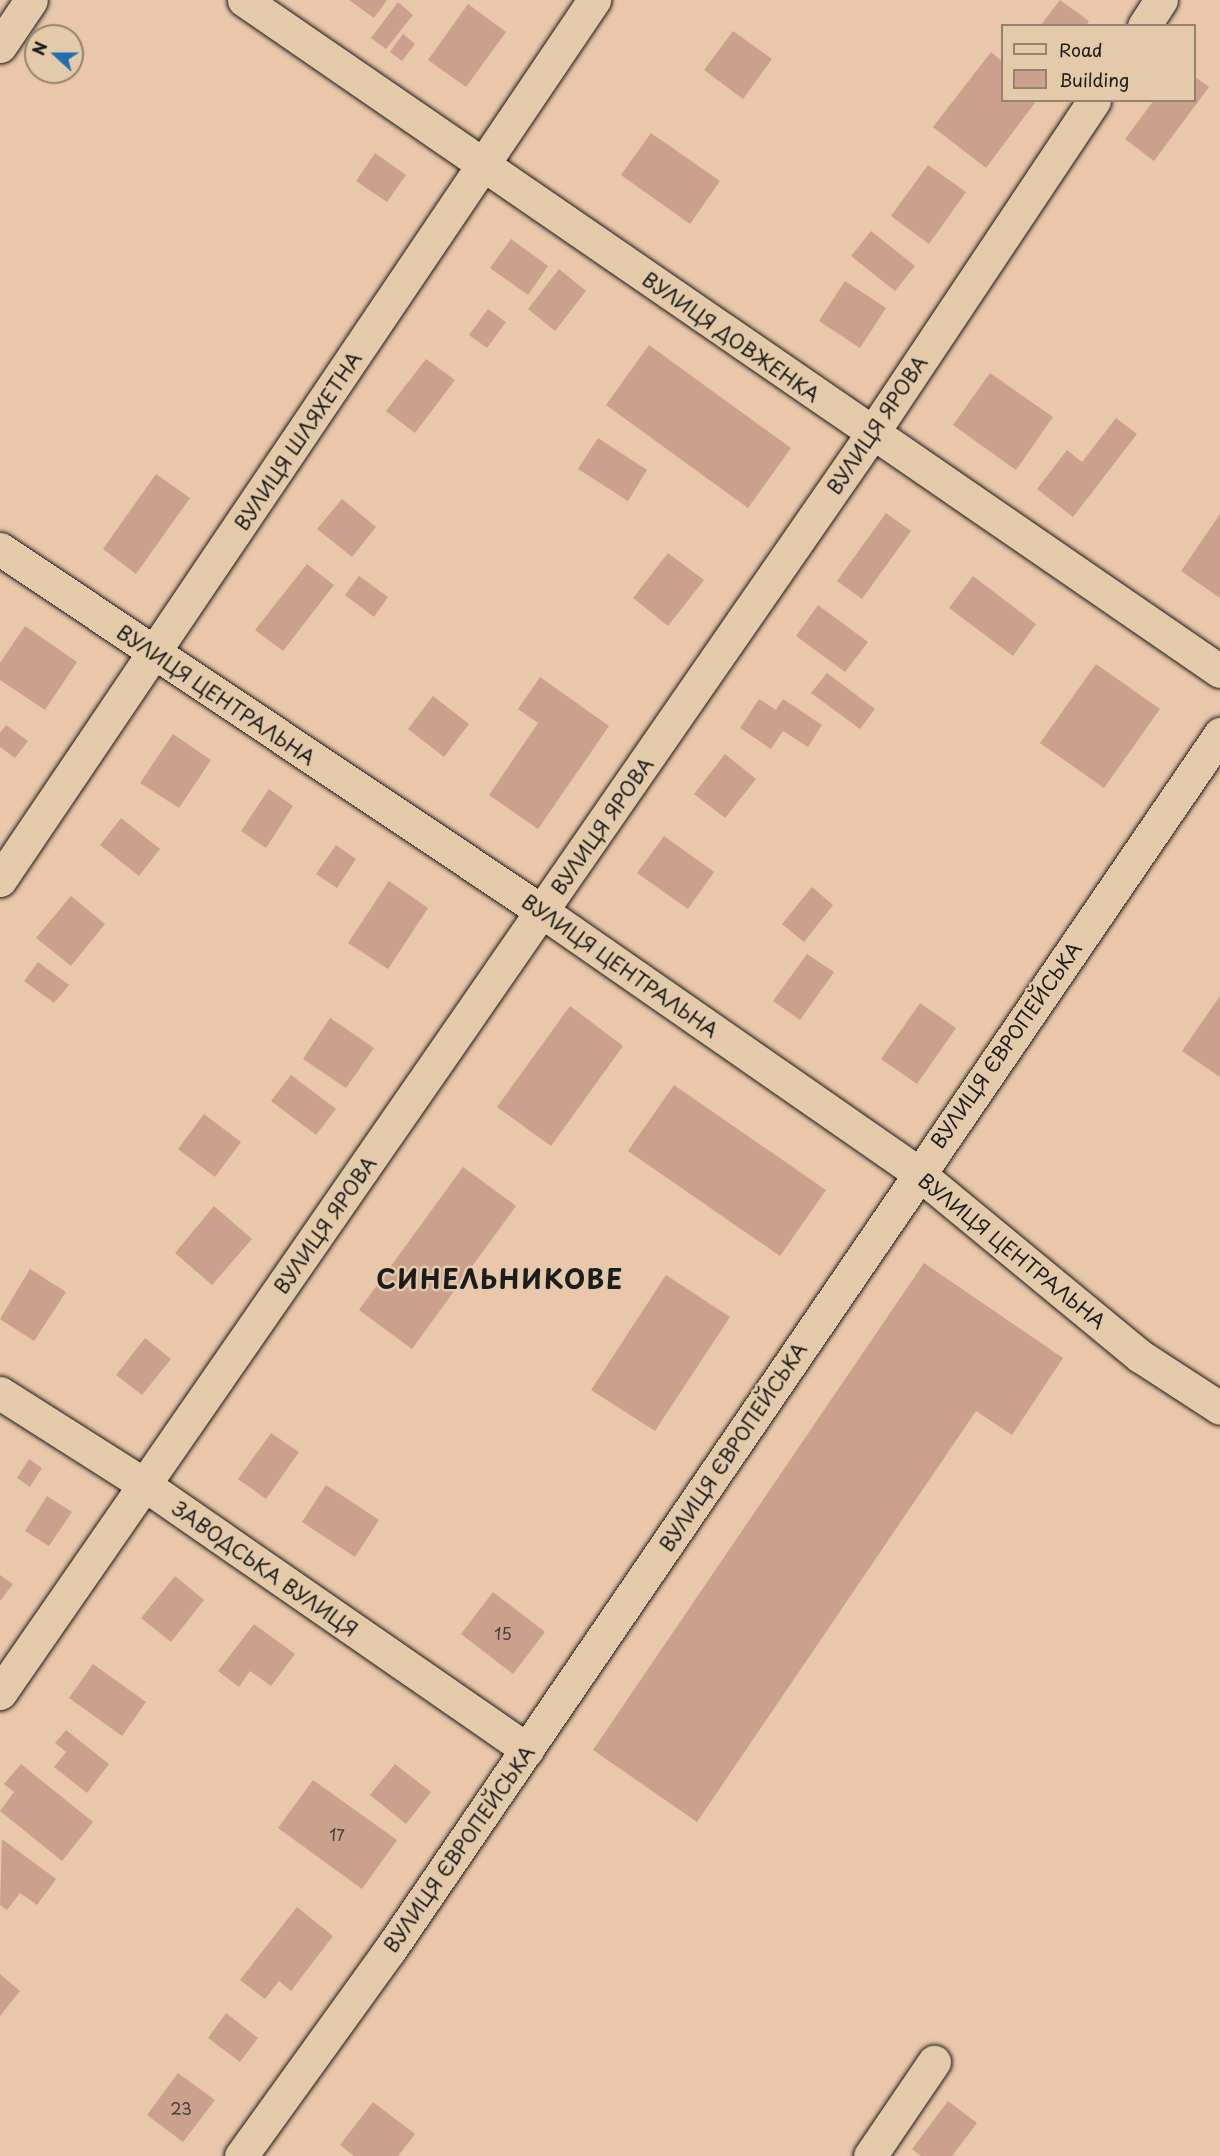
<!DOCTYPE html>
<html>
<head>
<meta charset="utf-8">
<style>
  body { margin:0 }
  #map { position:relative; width:1220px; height:2156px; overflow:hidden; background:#e9c7aa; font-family:"Playpen Sans",sans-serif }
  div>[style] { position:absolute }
  .building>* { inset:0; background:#cca08e }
  .roads { filter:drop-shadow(0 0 2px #1c1c1c) drop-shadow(0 0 2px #1c1c1c) }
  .minor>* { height:33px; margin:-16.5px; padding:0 16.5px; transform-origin:16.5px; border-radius:16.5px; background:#e2caaa }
  .secondary>* { height:33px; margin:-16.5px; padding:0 16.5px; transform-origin:16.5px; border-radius:16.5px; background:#e2caaa }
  span { translate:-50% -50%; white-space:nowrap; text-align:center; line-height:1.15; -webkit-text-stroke:5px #e2caaa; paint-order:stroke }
  .number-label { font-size:16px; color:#483d38 }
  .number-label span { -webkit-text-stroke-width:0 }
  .street-label { font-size:20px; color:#1c1c1c }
  .district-label { font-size:26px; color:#1c1c1c; font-weight:700; letter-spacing:1.5px }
  .legend { position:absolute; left:1001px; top:24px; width:195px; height:78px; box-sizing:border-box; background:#e2caaa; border:2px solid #938471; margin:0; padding:8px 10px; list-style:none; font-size:18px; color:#1c1c1c }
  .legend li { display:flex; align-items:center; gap:12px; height:30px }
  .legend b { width:30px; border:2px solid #938471 }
  .north { position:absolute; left:24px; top:24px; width:60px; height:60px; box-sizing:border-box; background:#e2caaa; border:2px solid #938471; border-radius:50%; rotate:291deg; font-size:16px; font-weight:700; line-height:24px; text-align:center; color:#1c1c1c }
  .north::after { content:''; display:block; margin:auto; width:21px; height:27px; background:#1f6fb2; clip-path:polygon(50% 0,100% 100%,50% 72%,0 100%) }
</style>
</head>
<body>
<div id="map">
  <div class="building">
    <i style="clip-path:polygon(349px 0,387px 0,374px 18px)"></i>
    <i style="clip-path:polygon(1060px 0,1089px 21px,1086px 26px,1040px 26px)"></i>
    <i style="clip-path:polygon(398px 2px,413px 15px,386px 49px,371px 38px)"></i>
    <i style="clip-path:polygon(468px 4px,506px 32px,466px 87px,428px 60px)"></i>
    <i style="clip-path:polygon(733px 31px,772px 59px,743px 99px,704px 70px)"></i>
    <i style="clip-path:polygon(403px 34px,415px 44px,402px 61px,390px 52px)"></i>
    <i style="clip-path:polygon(991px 52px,1002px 61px,1002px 100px,1037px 100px,986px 168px,933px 127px)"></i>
    <i style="clip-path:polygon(1194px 76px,1209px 87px,1154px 161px,1125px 139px,1154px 100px,1194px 100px)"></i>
    <i style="clip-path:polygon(651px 133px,720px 181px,690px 224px,621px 175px)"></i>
    <i style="clip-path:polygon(375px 153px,406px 175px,387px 202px,356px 181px)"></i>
    <i style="clip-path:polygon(928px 165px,966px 192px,929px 244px,891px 216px)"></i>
    <i style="clip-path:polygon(871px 231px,915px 266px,895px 291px,851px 256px)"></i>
    <i style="clip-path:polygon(511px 239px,548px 266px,528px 295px,490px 268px)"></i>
    <i style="clip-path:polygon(559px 269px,586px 291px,555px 331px,528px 309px)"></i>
    <i style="clip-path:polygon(845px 281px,886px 308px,860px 348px,819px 321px)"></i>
    <i style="clip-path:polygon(488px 309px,506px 322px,487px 348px,469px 335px)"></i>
    <i style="clip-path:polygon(649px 345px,791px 448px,748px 508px,606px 405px)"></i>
    <i style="clip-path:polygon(426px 359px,455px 380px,415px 433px,386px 411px)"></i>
    <i style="clip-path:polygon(990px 373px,1053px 417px,1016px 470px,953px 425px)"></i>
    <i style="clip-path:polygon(1116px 418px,1137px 434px,1073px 517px,1037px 489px,1067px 450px,1082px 462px)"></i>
    <i style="clip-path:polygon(598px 438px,647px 470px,628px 501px,578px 469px)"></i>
    <i style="clip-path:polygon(156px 474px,190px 498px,136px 574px,103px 549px)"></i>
    <i style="clip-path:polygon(342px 499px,376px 527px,352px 557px,317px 529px)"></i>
    <i style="clip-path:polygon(886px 513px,911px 531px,862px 599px,837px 581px)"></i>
    <i style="clip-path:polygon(1220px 514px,1220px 598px,1181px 571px)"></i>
    <i style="clip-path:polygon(668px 553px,704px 580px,668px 626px,633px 598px)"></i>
    <i style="clip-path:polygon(307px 564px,334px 585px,283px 651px,255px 630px)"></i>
    <i style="clip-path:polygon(359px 576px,388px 597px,374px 617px,345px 595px)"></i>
    <i style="clip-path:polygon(973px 576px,1036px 624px,1013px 656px,949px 608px)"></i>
    <i style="clip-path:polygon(818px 605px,868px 642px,845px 672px,796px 636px)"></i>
    <i style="clip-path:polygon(25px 626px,77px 662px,45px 710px,0 680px,0 663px)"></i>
    <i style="clip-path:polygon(1096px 664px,1160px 709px,1104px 788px,1040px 743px)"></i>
    <i style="clip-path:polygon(827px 673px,875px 709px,860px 729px,811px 693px)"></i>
    <i style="clip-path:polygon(540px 677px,609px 726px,538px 829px,489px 795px,538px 723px,518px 709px)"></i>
    <i style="clip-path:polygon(433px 696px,469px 724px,444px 757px,408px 729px)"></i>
    <i style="clip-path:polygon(759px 699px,776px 710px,783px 699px,822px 725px,808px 747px,783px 731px,771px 749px,740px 728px)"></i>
    <i style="clip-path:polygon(6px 725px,28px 741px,15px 758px,0 747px,0 733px)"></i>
    <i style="clip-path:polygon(173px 734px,211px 760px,179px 808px,140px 783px)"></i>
    <i style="clip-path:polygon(725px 754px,756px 779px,725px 818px,694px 794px)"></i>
    <i style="clip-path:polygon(269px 789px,293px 806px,266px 848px,241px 831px)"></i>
    <i style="clip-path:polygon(121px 818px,160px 849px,139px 876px,100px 845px)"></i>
    <i style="clip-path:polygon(664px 836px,714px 872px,688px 909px,637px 873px)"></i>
    <i style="clip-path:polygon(336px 845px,356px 859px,337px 888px,316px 874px)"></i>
    <i style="clip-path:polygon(389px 881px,428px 908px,388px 969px,348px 943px)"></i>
    <i style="clip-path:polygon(812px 887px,833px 905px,804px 942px,782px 924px)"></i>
    <i style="clip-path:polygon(71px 896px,105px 924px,71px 966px,36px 938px)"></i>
    <i style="clip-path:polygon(807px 954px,834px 972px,800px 1020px,773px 1001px)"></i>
    <i style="clip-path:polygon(38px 962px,69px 985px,54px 1003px,24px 981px)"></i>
    <i style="clip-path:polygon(1220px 996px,1220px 1077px,1182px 1051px)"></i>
    <i style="clip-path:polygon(920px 1003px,956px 1028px,917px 1084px,881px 1059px)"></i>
    <i style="clip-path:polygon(570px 1006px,623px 1046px,551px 1146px,497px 1107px)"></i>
    <i style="clip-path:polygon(330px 1018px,374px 1048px,346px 1088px,303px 1059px)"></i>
    <i style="clip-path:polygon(291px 1075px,336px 1109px,316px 1135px,271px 1101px)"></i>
    <i style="clip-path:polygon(674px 1085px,826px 1190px,780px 1256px,628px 1151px)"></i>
    <i style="clip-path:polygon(204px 1114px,241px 1142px,215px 1177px,178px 1149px)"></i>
    <i style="clip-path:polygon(463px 1167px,516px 1206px,412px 1349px,359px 1310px)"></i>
    <i style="clip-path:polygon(214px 1206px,252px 1239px,212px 1285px,175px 1253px)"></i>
    <i style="clip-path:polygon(924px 1263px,1063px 1358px,1012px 1435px,976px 1411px,697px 1822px,593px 1750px)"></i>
    <i style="clip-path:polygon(30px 1269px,66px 1292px,34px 1341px,0 1319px)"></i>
    <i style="clip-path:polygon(666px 1275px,730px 1317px,655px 1431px,591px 1390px)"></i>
    <i style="clip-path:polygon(145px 1338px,171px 1359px,142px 1395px,116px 1375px)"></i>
    <i style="clip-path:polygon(271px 1433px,299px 1452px,266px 1499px,238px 1479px)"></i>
    <i style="clip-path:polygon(29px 1459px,42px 1468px,30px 1487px,17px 1478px)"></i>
    <i style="clip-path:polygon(326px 1485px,379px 1520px,355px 1557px,302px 1522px)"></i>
    <i style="clip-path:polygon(47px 1496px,72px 1512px,49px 1546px,25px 1531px)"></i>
    <i style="clip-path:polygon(0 1575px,13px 1584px,0 1601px)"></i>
    <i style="clip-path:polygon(175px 1576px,204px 1600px,171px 1642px,141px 1618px)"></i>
    <i style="clip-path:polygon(493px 1592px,545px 1632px,513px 1674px,461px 1634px)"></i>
    <i style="clip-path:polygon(254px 1624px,295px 1654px,271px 1686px,250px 1671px,239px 1687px,218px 1671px)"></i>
    <i style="clip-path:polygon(93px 1664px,146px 1702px,122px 1736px,69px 1698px)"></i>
    <i style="clip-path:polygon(66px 1730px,109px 1764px,87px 1793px,54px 1767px,66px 1752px,55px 1743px)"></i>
    <i style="clip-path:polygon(21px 1764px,93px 1822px,62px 1861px,0 1811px,14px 1792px,4px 1784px)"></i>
    <i style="clip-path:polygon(395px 1764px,431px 1792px,406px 1824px,370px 1795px)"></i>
    <i style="clip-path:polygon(313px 1780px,397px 1840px,362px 1889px,278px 1828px)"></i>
    <i style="clip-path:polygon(2px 1839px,56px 1879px,37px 1905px,20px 1893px,7px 1910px,0 1905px)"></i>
    <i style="clip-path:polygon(297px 1907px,333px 1936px,291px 1991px,279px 1981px,265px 1999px,240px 1980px)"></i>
    <i style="clip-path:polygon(0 1974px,20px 1991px,0 2016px)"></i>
    <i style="clip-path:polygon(226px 2013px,258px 2038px,240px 2062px,208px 2038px)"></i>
    <i style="clip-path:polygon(178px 2073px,215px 2100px,183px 2142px,147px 2115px)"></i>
    <i style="clip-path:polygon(948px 2101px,977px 2123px,952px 2156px,921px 2156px,912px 2149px)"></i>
    <i style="clip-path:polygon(373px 2102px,415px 2134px,398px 2156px,354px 2156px,340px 2145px)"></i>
  </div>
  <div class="roads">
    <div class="minor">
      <i style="left:244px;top:0;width:1184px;rotate:34.51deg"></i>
      <i style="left:1144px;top:26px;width:31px;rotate:-57deg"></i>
      <i style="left:0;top:46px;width:55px;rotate:-56deg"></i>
      <i style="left:0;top:880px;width:1062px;rotate:-55.98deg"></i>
      <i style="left:0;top:1393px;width:172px;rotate:32.4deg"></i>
      <i style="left:145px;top:1485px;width:465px;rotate:34.7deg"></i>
      <i style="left:0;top:1693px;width:1530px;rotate:-55.3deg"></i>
      <i style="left:871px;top:435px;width:402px;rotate:-56.3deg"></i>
      <i style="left:241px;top:2156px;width:253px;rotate:-54.2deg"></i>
      <i style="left:389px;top:1951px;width:1474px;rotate:-55.67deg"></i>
      <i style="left:870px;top:2156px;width:114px;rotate:-55.8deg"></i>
    </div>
    <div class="secondary">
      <i style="left:0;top:549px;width:653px;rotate:33.76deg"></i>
      <i style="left:543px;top:912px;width:457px;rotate:34.8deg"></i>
      <i style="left:918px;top:1173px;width:288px;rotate:39.5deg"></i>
      <i style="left:1140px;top:1356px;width:95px;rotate:33deg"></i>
    </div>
  </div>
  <div class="number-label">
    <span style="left:503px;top:1633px">15</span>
    <span style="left:337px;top:1834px">17</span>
    <span style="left:181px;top:2108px">23</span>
  </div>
  <div class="street-label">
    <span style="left:731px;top:337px;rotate:35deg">ВУЛИЦЯ ДОВЖЕНКА</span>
    <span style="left:877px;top:425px;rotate:-56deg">ВУЛИЦЯ ЯРОВА</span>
    <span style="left:298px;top:441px;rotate:-56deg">ВУЛИЦЯ ШЛЯХЕТНА</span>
    <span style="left:216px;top:695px;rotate:34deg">ВУЛИЦЯ ЦЕНТРАЛЬНА</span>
    <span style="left:602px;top:826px;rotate:-55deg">ВУЛИЦЯ ЯРОВА</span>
    <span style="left:620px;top:966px;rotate:35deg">ВУЛИЦЯ ЦЕНТРАЛЬНА</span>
    <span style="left:1006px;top:1045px;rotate:-55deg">ВУЛИЦЯ ЄВРОПЕЙСЬКА</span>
    <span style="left:325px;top:1225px;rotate:-55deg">ВУЛИЦЯ ЯРОВА</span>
    <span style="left:1012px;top:1251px;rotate:39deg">ВУЛИЦЯ ЦЕНТРАЛЬНА</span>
    <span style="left:733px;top:1447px;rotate:-56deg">ВУЛИЦЯ ЄВРОПЕЙСЬКА</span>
    <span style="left:265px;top:1569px;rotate:35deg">ЗАВОДСЬКА ВУЛИЦЯ</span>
    <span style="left:459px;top:1849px;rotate:-55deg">ВУЛИЦЯ ЄВРОПЕЙСЬКА</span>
  </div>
  <div class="district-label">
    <span style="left:500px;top:1279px">СИНЕЛЬНИКОВЕ</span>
  </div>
  <ul class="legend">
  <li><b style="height:8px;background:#e2caaa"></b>Road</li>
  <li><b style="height:16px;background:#cca08e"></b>Building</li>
  </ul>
  <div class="north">N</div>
</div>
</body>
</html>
